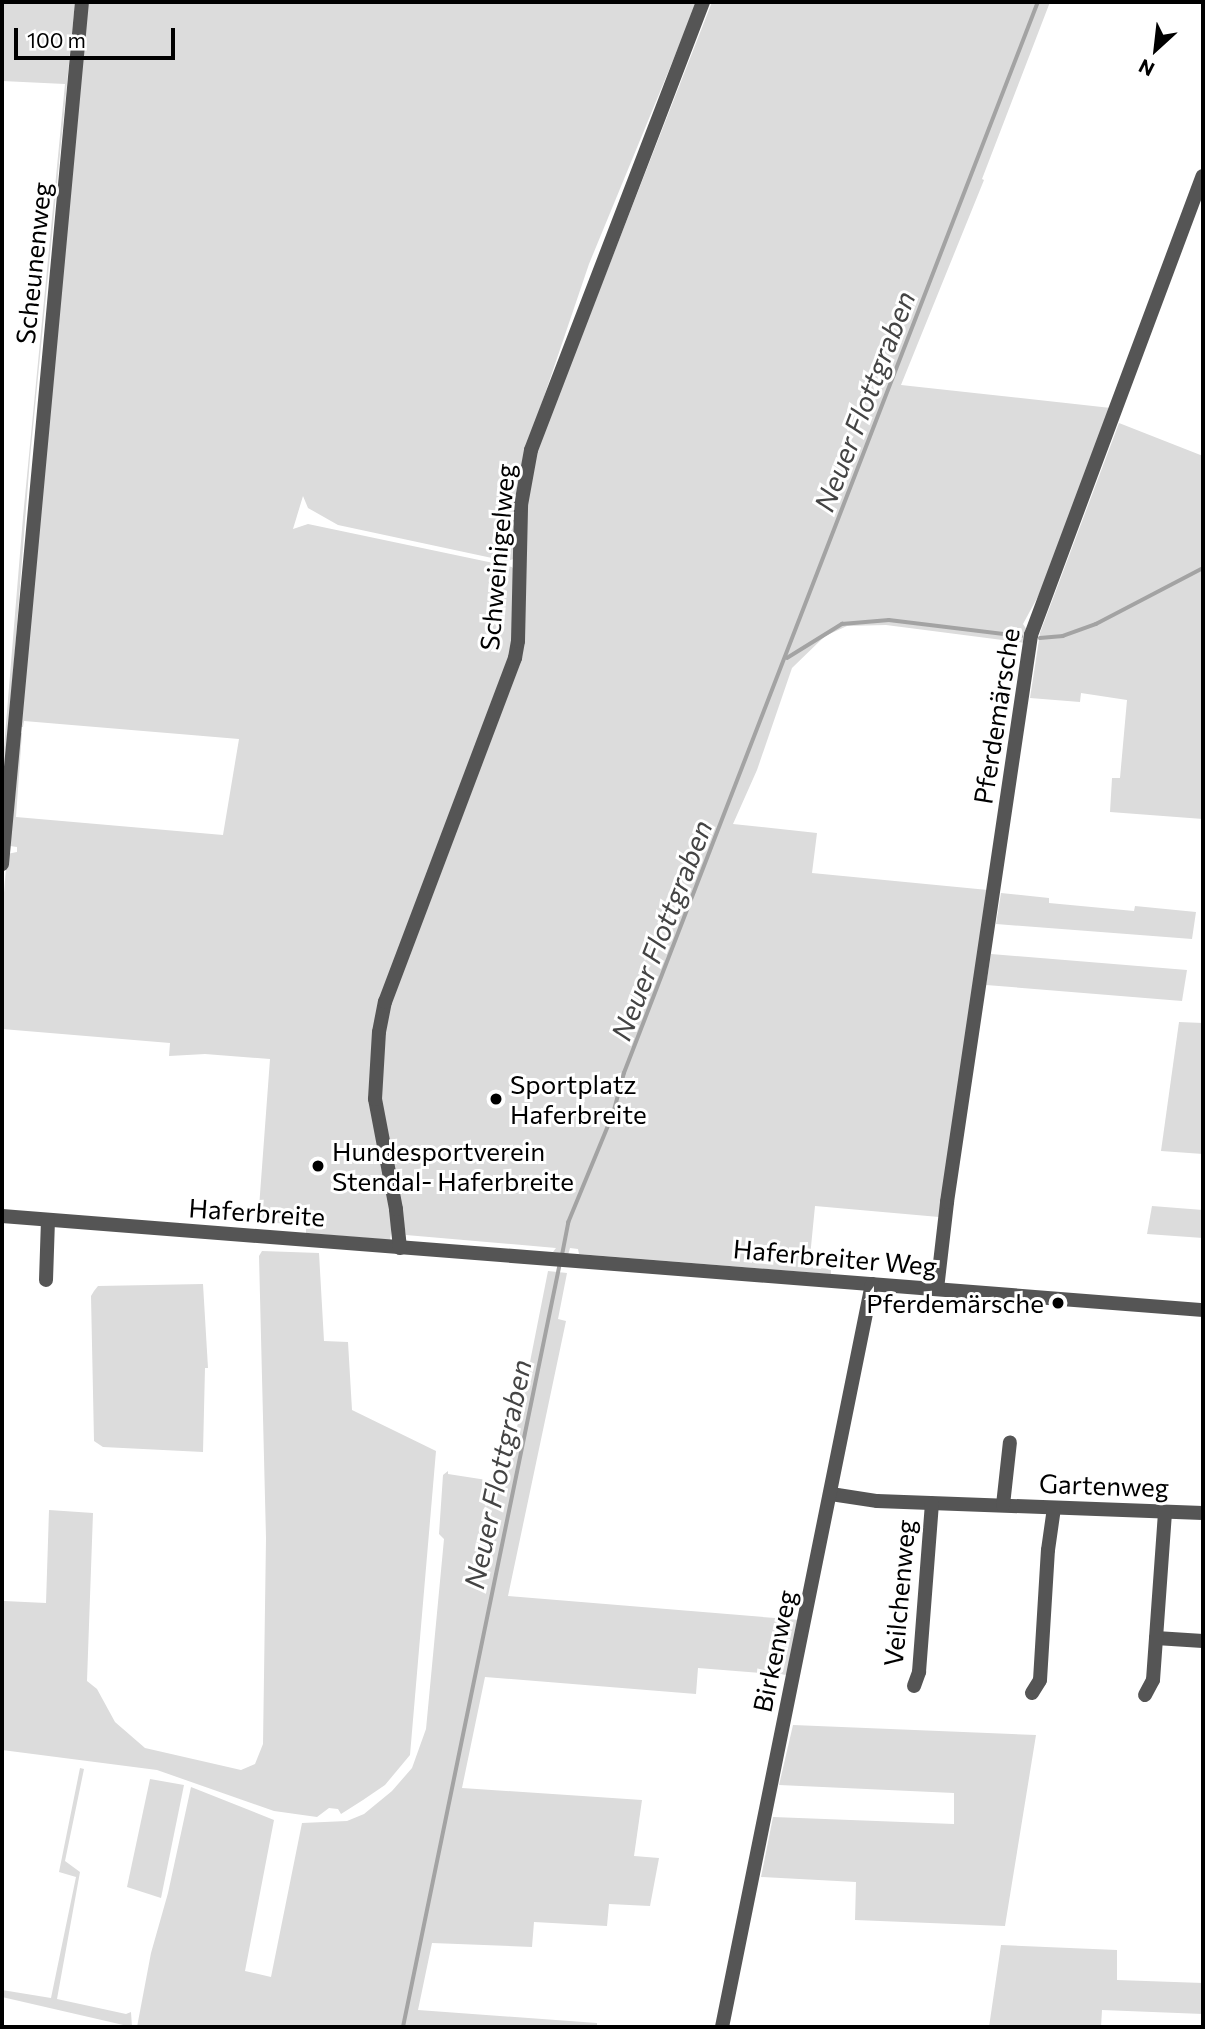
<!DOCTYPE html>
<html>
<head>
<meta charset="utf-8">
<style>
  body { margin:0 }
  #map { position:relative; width:1205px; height:2029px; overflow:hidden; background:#fff; font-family:Commissioner,sans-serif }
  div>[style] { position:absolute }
  .green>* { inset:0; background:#dcdcdc }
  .stream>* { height:3.5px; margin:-1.75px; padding:0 1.75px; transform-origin:1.75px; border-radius:1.75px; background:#a3a3a3 }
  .minor>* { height:14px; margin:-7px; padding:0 7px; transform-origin:7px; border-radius:7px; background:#555 }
  .dots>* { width:19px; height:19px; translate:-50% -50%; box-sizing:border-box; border:4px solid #fff; border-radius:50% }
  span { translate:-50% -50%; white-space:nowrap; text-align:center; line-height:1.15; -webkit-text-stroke:6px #fff; paint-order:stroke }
  .street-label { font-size:26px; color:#000 }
  .poi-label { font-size:26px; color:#000 }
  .left { translate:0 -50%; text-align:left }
  .right { translate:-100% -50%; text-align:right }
  .water-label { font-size:28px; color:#444; font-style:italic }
  .frame { position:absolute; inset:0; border:4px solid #000; pointer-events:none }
  .north { position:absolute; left:1121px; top:14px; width:70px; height:70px; -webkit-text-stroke:5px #fff; paint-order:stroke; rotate:207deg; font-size:19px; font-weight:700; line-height:28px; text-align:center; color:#000 }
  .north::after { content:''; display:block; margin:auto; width:24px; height:32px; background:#000; clip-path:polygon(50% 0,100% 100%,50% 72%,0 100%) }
  .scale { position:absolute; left:14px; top:28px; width:161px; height:32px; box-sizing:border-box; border:4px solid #000; border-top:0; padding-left:9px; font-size:21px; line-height:24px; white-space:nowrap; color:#000; -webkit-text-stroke:5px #fff; paint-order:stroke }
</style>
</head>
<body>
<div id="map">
  <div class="green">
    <i style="clip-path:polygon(2px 2px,75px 2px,30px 458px,2px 817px,2px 772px,23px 517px,65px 84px,2px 81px)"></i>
    <i style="clip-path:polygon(86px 2px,697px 2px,589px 264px,533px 429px,517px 490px,514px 559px,506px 561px,338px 525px,308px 508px,303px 496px,293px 529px,308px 524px,512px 567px,515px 571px,515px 643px,441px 845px,373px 1060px,394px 1212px,390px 1240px,306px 1233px,306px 1226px,258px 1221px,270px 1059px,205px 1054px,169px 1056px,170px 1043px,2px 1029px,2px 919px,7px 854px,17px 852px,17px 847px,10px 846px,17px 735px,22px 733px,16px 817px,223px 835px,239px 739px,24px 721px,23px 727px,20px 727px)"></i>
    <i style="clip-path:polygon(712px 2px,1050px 2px,982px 179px,984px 180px,901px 385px,1111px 408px,1042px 589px,1023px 624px,1027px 630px,1025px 643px,886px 625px,847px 626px,825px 636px,792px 668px,757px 770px,733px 824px,817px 833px,812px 873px,988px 890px,939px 1217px,815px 1206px,809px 1267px,831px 1269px,831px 1274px,579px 1254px,578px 1249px,570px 1248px,568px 1255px,553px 1252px,556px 1248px,406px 1235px,378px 1091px,385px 1009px,517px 664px,526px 497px,539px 445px)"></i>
    <i style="clip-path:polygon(1119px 423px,1203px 456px,1203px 819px,1110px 812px,1112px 778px,1120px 778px,1127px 700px,1081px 693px,1080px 702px,1030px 698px,1040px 633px)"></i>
    <i style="clip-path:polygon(1001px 893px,1049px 898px,1049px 903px,1134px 911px,1135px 906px,1196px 912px,1192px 939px,996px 924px)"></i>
    <i style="clip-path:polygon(991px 954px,1187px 970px,1182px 1001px,986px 985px)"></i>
    <i style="clip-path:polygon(1179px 1022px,1203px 1023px,1203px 1154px,1161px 1151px)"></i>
    <i style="clip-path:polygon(1152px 1206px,1203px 1210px,1203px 1238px,1147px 1234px)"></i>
    <i style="clip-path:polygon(262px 1251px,319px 1253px,324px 1341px,348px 1342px,352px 1410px,436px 1451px,410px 1755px,385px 1785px,363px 1800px,341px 1814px,338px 1809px,329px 1808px,317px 1817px,274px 1811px,157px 1770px,2px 1750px,4px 1601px,46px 1603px,49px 1510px,93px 1513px,87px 1681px,97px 1689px,115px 1722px,145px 1748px,241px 1770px,255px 1764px,263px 1744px,266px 1538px,259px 1256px)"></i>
    <i style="clip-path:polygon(548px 1271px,567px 1273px,558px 1319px,566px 1321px,508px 1596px,800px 1620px,788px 1675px,698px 1668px,696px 1694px,485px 1677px,462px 1788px,642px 1800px,634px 1856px,659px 1858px,650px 1906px,609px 1904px,607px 1926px,534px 1922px,532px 1947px,432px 1943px,418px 2010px,597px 2023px,597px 2027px,137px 2027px,151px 1953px,168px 1893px,191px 1787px,274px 1820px,245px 1971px,271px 1977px,302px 1823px,347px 1821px,364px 1814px,392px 1791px,412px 1768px,426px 1729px,444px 1539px,439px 1534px,443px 1475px,448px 1471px,448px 1474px,506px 1483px)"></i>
    <i style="clip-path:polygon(203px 1284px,208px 1368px,205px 1368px,203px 1452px,103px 1447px,94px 1441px,91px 1296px,94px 1291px,98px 1286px)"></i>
    <i style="clip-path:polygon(793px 1725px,1036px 1735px,1005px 1926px,855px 1920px,856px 1882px,761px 1877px,773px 1817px,954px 1824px,954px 1793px,779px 1785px)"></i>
    <i style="clip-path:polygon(80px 1768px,84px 1769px,65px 1861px,80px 1872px,57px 1999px,126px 2014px,131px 2012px,132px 2027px,2px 1997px,2px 1990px,51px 1998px,76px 1877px,59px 1872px)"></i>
    <i style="clip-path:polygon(150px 1779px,184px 1785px,161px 1898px,127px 1887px)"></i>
    <i style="clip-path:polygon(1001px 1945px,1117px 1950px,1117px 1980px,1203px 1983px,1203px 2014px,1102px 2010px,1101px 2027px,989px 2027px)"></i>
  </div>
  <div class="stream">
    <i style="left:1040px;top:638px;width:23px;rotate:-5deg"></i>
    <i style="left:1063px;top:636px;width:35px;rotate:-20deg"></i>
    <i style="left:1096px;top:624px;width:121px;rotate:-27.6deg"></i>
    <i style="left:787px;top:658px;width:65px;rotate:-31.7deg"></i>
    <i style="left:842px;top:624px;width:47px;rotate:-4.9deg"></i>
    <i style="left:889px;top:620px;width:133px;rotate:6.9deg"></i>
    <i style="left:562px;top:1255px;width:33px;rotate:-79deg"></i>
    <i style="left:568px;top:1223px;width:118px;rotate:-67.6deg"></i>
    <i style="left:613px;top:1114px;width:42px;rotate:-75deg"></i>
    <i style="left:624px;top:1073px;width:1148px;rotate:-68.87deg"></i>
    <i style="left:403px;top:2027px;width:780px;rotate:-78.39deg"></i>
  </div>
  <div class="minor">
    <i style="left:2px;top:864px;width:866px;rotate:-84.7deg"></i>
    <i style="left:2px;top:1216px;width:1205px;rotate:4.48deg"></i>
    <i style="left:400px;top:1248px;width:39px;rotate:-96deg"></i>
    <i style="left:396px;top:1209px;width:112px;rotate:-100.8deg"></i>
    <i style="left:375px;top:1099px;width:67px;rotate:-86.6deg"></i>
    <i style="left:379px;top:1032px;width:31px;rotate:-79deg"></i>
    <i style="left:385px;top:1002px;width:368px;rotate:-69.3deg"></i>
    <i style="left:515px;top:658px;width:17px;rotate:-80deg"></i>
    <i style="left:518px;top:641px;width:136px;rotate:-88.7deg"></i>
    <i style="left:521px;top:505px;width:56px;rotate:-79.7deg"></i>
    <i style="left:531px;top:450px;width:480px;rotate:-69deg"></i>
    <i style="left:46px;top:1280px;width:60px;rotate:-88.1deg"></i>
    <i style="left:937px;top:1289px;width:88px;rotate:-83.4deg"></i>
    <i style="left:947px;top:1202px;width:573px;rotate:-81.57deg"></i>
    <i style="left:1031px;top:635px;width:490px;rotate:-69.5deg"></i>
    <i style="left:831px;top:1494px;width:47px;rotate:8.7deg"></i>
    <i style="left:877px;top:1501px;width:326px;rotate:2.1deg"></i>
    <i style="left:1003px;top:1505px;width:63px;rotate:-83.7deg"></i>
    <i style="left:1156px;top:1638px;width:47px;rotate:3.7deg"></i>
    <i style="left:914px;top:1686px;width:15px;rotate:-70deg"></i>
    <i style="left:919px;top:1672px;width:169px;rotate:-85.6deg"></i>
    <i style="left:1032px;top:1693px;width:15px;rotate:-58deg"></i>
    <i style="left:1040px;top:1680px;width:130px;rotate:-86.5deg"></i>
    <i style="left:1048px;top:1550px;width:42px;rotate:-81.9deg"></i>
    <i style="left:1145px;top:1695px;width:17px;rotate:-62deg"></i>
    <i style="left:1153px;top:1680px;width:168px;rotate:-85.9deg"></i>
    <i style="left:722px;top:2027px;width:758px;rotate:-78.59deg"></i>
  </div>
  <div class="dots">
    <i style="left:496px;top:1099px;background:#000"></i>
    <i style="left:318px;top:1166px;background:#000"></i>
    <i style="left:1058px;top:1303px;background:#000"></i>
  </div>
  <div class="street-label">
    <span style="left:33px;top:263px;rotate:-84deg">Scheunenweg</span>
    <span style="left:497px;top:557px;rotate:-85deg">Schweinigelweg</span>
    <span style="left:996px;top:716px;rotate:-81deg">Pferdemärsche</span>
    <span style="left:257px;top:1212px;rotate:4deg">Haferbreite</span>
    <span style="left:835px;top:1257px;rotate:5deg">Haferbreiter Weg</span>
    <span style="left:1104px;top:1485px;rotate:2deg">Gartenweg</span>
    <span style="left:899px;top:1593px;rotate:-85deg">Veilchenweg</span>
    <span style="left:774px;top:1651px;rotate:-78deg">Birkenweg</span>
  </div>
  <div class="poi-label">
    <span class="left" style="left:510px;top:1099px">Sportplatz<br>Haferbreite</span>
    <span class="left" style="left:332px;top:1166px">Hundesportverein<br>Stendal- Haferbreite</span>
    <span class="right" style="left:1044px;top:1303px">Pferdemärsche</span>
  </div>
  <div class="water-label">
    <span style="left:864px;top:401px;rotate:-69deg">Neuer Flottgraben</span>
    <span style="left:661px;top:930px;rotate:-69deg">Neuer Flottgraben</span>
    <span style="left:497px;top:1474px;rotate:-78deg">Neuer Flottgraben</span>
  </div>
  <div class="frame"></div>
  <div class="north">N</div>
  <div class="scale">100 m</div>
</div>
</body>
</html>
